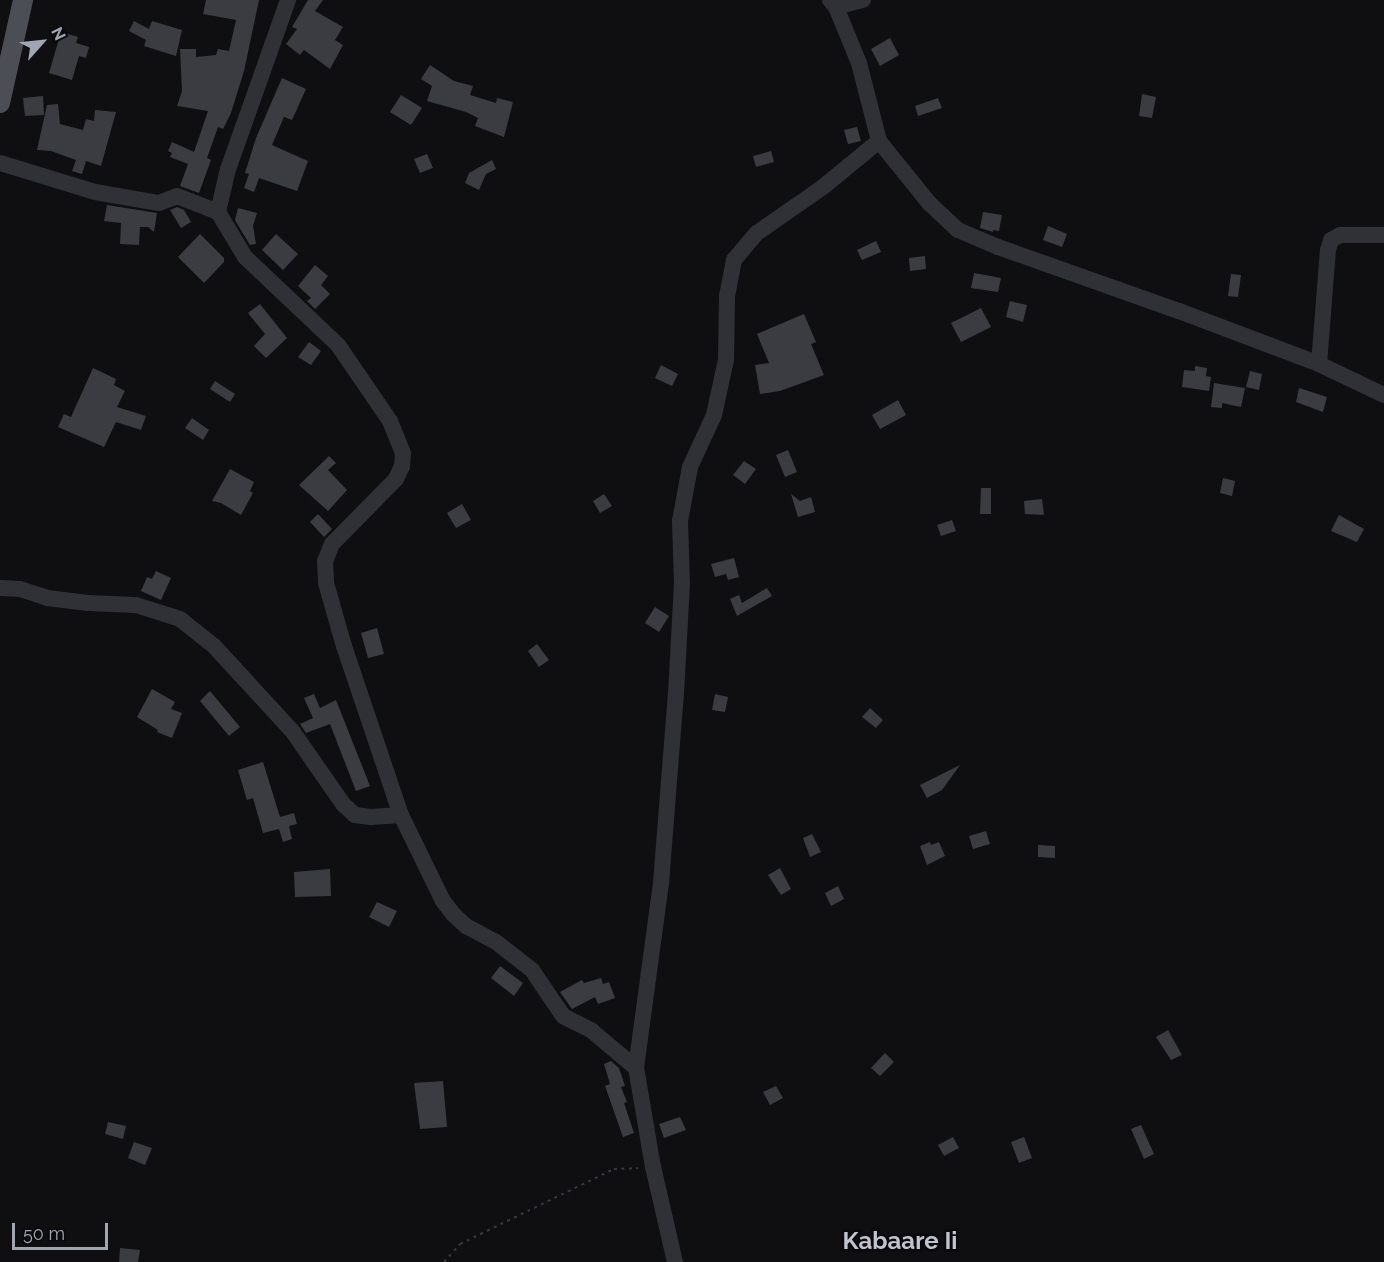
<!DOCTYPE html>
<html>
<head>
<meta charset="utf-8">
<style>
  body { margin:0 }
  #map { position:relative; width:1384px; height:1262px; overflow:hidden; background:#0f0f11; font-family:Raleway,sans-serif }
  div>[style] { position:absolute }
  .building>* { inset:0; background:#3b3c41 }
  .path>* { height:2px; margin-top:-1px; transform-origin:0; background:repeating-linear-gradient(90deg,#36383d 0 3px,transparent 0 7.5px) }
  .minor>* { height:16px; margin:-8px; padding:0 8px; transform-origin:8px; border-radius:8px; background:#303136 }
  .major>* { height:20px; margin:-10px; padding:0 10px; transform-origin:10px; border-radius:10px; background:#4c4e56 }
  span { translate:-50% -50%; white-space:nowrap; text-align:center; line-height:1.15; -webkit-text-stroke:5px #0a0a0c; paint-order:stroke }
  .quarter-label { font-size:24px; color:#c0c4cf; font-weight:700 }
  .north { position:absolute; left:12px; top:12px; width:60px; height:60px; -webkit-text-stroke:4px #0a0a0c; paint-order:stroke; rotate:63deg; font-size:16px; font-weight:700; line-height:24px; text-align:center; color:#9fa5b3 }
  .north::after { content:''; display:block; margin:auto; width:21px; height:27px; background:#9fa5b3; clip-path:polygon(50% 0,100% 100%,50% 72%,0 100%) }
  .scale { position:absolute; left:12px; top:1223px; width:96px; height:27px; box-sizing:border-box; border:3px solid #9fa5b3; border-top:0; padding-left:8px; font-size:18px; line-height:21px; white-space:nowrap; color:#9fa5b3; -webkit-text-stroke:4px #0a0a0c; paint-order:stroke }
</style>
</head>
<body>
<div id="map">
  <div class="building">
    <i style="clip-path:polygon(206px 0,259px 0,244px 71px,231px 113px,223px 129px,218px 127px,207px 158px,211px 160px,199px 193px,180px 186px,188px 164px,170px 157px,172px 153px,168px 151px,172px 142px,194px 152px,208px 111px,177px 106px,182px 91px,180px 49px,196px 49px,196px 57px,216px 55px,218px 49px,229px 51px,236px 20px,203px 14px)"></i>
    <i style="clip-path:polygon(308px 0,323px 0,315px 11px,343px 27px,335px 40px,343px 45px,330px 69px,304px 50px,300px 55px,286px 44px,297px 29px,292px 27px)"></i>
    <i style="clip-path:polygon(134px 21px,149px 29px,152px 21px,182px 30px,176px 56px,144px 46px,146px 40px,129px 31px)"></i>
    <i style="clip-path:polygon(61px 32px,78px 37px,76px 43px,89px 47px,86px 58px,79px 56px,72px 80px,49px 73px)"></i>
    <i style="clip-path:polygon(890px 38px,899px 55px,880px 66px,871px 49px)"></i>
    <i style="clip-path:polygon(430px 65px,454px 81px,473px 86px,470px 95px,496px 103px,497px 98px,513px 102px,504px 137px,475px 126px,478px 118px,466px 112px,427px 101px,432px 86px,421px 79px)"></i>
    <i style="clip-path:polygon(282px 78px,306px 89px,292px 120px,284px 117px,272px 145px,308px 161px,297px 191px,259px 178px,254px 192px,244px 188px,249px 174px,245px 173px,256px 138px)"></i>
    <i style="clip-path:polygon(1142px 94px,1156px 97px,1152px 118px,1139px 116px)"></i>
    <i style="clip-path:polygon(401px 95px,422px 108px,411px 125px,390px 112px)"></i>
    <i style="clip-path:polygon(43px 96px,44px 115px,25px 116px,23px 98px)"></i>
    <i style="clip-path:polygon(938px 98px,942px 108px,918px 116px,915px 106px)"></i>
    <i style="clip-path:polygon(58px 104px,60px 124px,83px 130px,86px 119px,94px 121px,95px 110px,116px 112px,101px 166px,86px 161px,82px 174px,72px 171px,76px 160px,51px 151px,37px 150px,47px 105px)"></i>
    <i style="clip-path:polygon(857px 127px,861px 141px,848px 144px,844px 130px)"></i>
    <i style="clip-path:polygon(771px 151px,774px 162px,756px 167px,753px 156px)"></i>
    <i style="clip-path:polygon(427px 154px,433px 168px,420px 173px,414px 159px)"></i>
    <i style="clip-path:polygon(492px 160px,496px 169px,486px 174px,479px 190px,465px 183px,469px 173px)"></i>
    <i style="clip-path:polygon(107px 205px,157px 213px,154px 232px,148px 227px,140px 227px,139px 245px,120px 244px,121px 223px,104px 221px)"></i>
    <i style="clip-path:polygon(177px 207px,184px 210px,191px 222px,181px 228px,170px 210px)"></i>
    <i style="clip-path:polygon(238px 208px,257px 213px,253px 226px,256px 244px,250px 245px,235px 220px)"></i>
    <i style="clip-path:polygon(983px 212px,1002px 215px,999px 231px,993px 230px,993px 232px,980px 228px)"></i>
    <i style="clip-path:polygon(1048px 226px,1067px 234px,1062px 247px,1043px 240px)"></i>
    <i style="clip-path:polygon(200px 234px,224px 258px,224px 262px,204px 283px,178px 257px)"></i>
    <i style="clip-path:polygon(276px 234px,298px 254px,283px 270px,262px 250px)"></i>
    <i style="clip-path:polygon(876px 241px,881px 252px,862px 260px,857px 250px)"></i>
    <i style="clip-path:polygon(925px 256px,926px 269px,910px 271px,909px 258px)"></i>
    <i style="clip-path:polygon(315px 265px,328px 276px,321px 285px,330px 294px,315px 309px,307px 301px,311px 298px,298px 286px)"></i>
    <i style="clip-path:polygon(974px 273px,1001px 278px,998px 292px,971px 288px)"></i>
    <i style="clip-path:polygon(1231px 274px,1241px 275px,1238px 297px,1228px 296px)"></i>
    <i style="clip-path:polygon(1010px 301px,1027px 305px,1023px 322px,1006px 317px)"></i>
    <i style="clip-path:polygon(260px 304px,287px 338px,266px 358px,254px 346px,265px 334px,248px 313px)"></i>
    <i style="clip-path:polygon(981px 308px,991px 327px,961px 342px,951px 323px)"></i>
    <i style="clip-path:polygon(804px 314px,816px 342px,811px 344px,824px 375px,780px 391px,760px 394px,755px 365px,769px 363px,757px 334px)"></i>
    <i style="clip-path:polygon(309px 342px,321px 351px,311px 365px,298px 357px)"></i>
    <i style="clip-path:polygon(661px 365px,678px 374px,672px 386px,655px 378px)"></i>
    <i style="clip-path:polygon(1195px 366px,1207px 368px,1206px 376px,1211px 377px,1209px 391px,1182px 387px,1184px 370px,1195px 371px)"></i>
    <i style="clip-path:polygon(93px 368px,116px 379px,114px 385px,125px 391px,117px 407px,146px 416px,141px 430px,116px 422px,104px 447px,58px 427px,64px 414px,71px 417px)"></i>
    <i style="clip-path:polygon(1250px 371px,1262px 374px,1259px 390px,1246px 387px)"></i>
    <i style="clip-path:polygon(215px 381px,235px 394px,230px 402px,210px 389px)"></i>
    <i style="clip-path:polygon(1214px 383px,1245px 388px,1241px 407px,1222px 403px,1222px 408px,1211px 407px)"></i>
    <i style="clip-path:polygon(1299px 388px,1327px 397px,1323px 412px,1296px 402px)"></i>
    <i style="clip-path:polygon(898px 400px,906px 415px,880px 429px,872px 415px)"></i>
    <i style="clip-path:polygon(192px 418px,209px 430px,203px 440px,185px 428px)"></i>
    <i style="clip-path:polygon(788px 450px,797px 472px,785px 477px,776px 455px)"></i>
    <i style="clip-path:polygon(329px 456px,336px 463px,328px 470px,347px 490px,328px 511px,299px 485px)"></i>
    <i style="clip-path:polygon(744px 461px,756px 469px,745px 484px,733px 475px)"></i>
    <i style="clip-path:polygon(230px 469px,254px 482px,250px 491px,253px 493px,241px 515px,221px 503px,212px 501px)"></i>
    <i style="clip-path:polygon(1223px 478px,1235px 481px,1232px 496px,1220px 493px)"></i>
    <i style="clip-path:polygon(981px 488px,991px 488px,991px 514px,980px 514px)"></i>
    <i style="clip-path:polygon(604px 494px,612px 506px,600px 513px,593px 501px)"></i>
    <i style="clip-path:polygon(791px 494px,800px 501px,811px 497px,815px 512px,798px 517px)"></i>
    <i style="clip-path:polygon(1042px 499px,1044px 515px,1025px 514px,1024px 501px)"></i>
    <i style="clip-path:polygon(462px 504px,471px 520px,456px 528px,447px 513px)"></i>
    <i style="clip-path:polygon(318px 514px,332px 529px,324px 537px,310px 522px)"></i>
    <i style="clip-path:polygon(1339px 515px,1364px 529px,1357px 542px,1331px 531px)"></i>
    <i style="clip-path:polygon(952px 520px,956px 531px,941px 536px,937px 525px)"></i>
    <i style="clip-path:polygon(734px 558px,739px 577px,728px 580px,726px 574px,715px 577px,711px 564px)"></i>
    <i style="clip-path:polygon(156px 571px,171px 578px,161px 600px,141px 591px,147px 577px,152px 579px)"></i>
    <i style="clip-path:polygon(767px 588px,772px 596px,737px 616px,730px 599px,739px 595px,742px 603px)"></i>
    <i style="clip-path:polygon(655px 607px,669px 616px,659px 632px,645px 623px)"></i>
    <i style="clip-path:polygon(377px 628px,384px 654px,368px 658px,361px 633px)"></i>
    <i style="clip-path:polygon(537px 644px,549px 660px,539px 667px,528px 651px)"></i>
    <i style="clip-path:polygon(152px 689px,175px 702px,171px 709px,182px 713px,172px 738px,157px 732px,158px 730px,137px 717px)"></i>
    <i style="clip-path:polygon(210px 691px,240px 727px,229px 736px,200px 701px)"></i>
    <i style="clip-path:polygon(314px 694px,320px 708px,336px 700px,370px 786px,356px 791px,330px 724px,306px 733px,300px 724px,313px 718px,304px 698px)"></i>
    <i style="clip-path:polygon(715px 694px,728px 697px,725px 712px,712px 710px)"></i>
    <i style="clip-path:polygon(870px 708px,883px 720px,876px 728px,862px 717px)"></i>
    <i style="clip-path:polygon(263px 762px,280px 817px,294px 813px,297px 824px,289px 826px,292px 839px,283px 842px,279px 829px,263px 833px,253px 798px,247px 800px,238px 770px)"></i>
    <i style="clip-path:polygon(960px 765px,942px 790px,927px 798px,920px 785px)"></i>
    <i style="clip-path:polygon(986px 831px,990px 844px,973px 849px,969px 836px)"></i>
    <i style="clip-path:polygon(812px 834px,821px 852px,810px 857px,803px 838px)"></i>
    <i style="clip-path:polygon(930px 842px,931px 845px,939px 842px,945px 856px,927px 865px,920px 846px)"></i>
    <i style="clip-path:polygon(1038px 845px,1055px 846px,1055px 858px,1038px 857px)"></i>
    <i style="clip-path:polygon(780px 868px,791px 889px,781px 895px,768px 875px)"></i>
    <i style="clip-path:polygon(330px 869px,331px 896px,295px 897px,294px 872px)"></i>
    <i style="clip-path:polygon(838px 886px,844px 899px,831px 906px,825px 893px)"></i>
    <i style="clip-path:polygon(377px 902px,397px 911px,389px 927px,369px 917px)"></i>
    <i style="clip-path:polygon(500px 966px,523px 983px,514px 996px,491px 978px)"></i>
    <i style="clip-path:polygon(601px 978px,603px 984px,609px 982px,615px 998px,598px 1004px,595px 997px,572px 1009px,560px 992px,582px 980px,584px 983px)"></i>
    <i style="clip-path:polygon(1168px 1030px,1182px 1055px,1171px 1060px,1156px 1037px)"></i>
    <i style="clip-path:polygon(885px 1053px,894px 1062px,880px 1076px,871px 1068px)"></i>
    <i style="clip-path:polygon(611px 1061px,619px 1068px,625px 1086px,621px 1087px,627px 1102px,624px 1103px,634px 1133px,623px 1137px,605px 1086px,610px 1084px,604px 1064px)"></i>
    <i style="clip-path:polygon(443px 1081px,447px 1127px,420px 1129px,414px 1083px)"></i>
    <i style="clip-path:polygon(776px 1086px,783px 1098px,770px 1105px,763px 1092px)"></i>
    <i style="clip-path:polygon(680px 1117px,686px 1130px,664px 1138px,659px 1124px)"></i>
    <i style="clip-path:polygon(108px 1122px,126px 1126px,123px 1139px,105px 1134px)"></i>
    <i style="clip-path:polygon(1141px 1125px,1154px 1154px,1144px 1159px,1131px 1129px)"></i>
    <i style="clip-path:polygon(953px 1137px,959px 1148px,944px 1156px,938px 1145px)"></i>
    <i style="clip-path:polygon(1024px 1137px,1032px 1158px,1019px 1163px,1011px 1142px)"></i>
    <i style="clip-path:polygon(134px 1142px,152px 1148px,145px 1165px,128px 1158px)"></i>
    <i style="clip-path:polygon(120px 1248px,140px 1250px,138px 1262px,119px 1262px)"></i>
  </div>
  <div class="path">
    <i style="left:444px;top:1262px;width:24px;rotate:-48deg"></i>
    <i style="left:460px;top:1244px;width:171px;rotate:-26deg"></i>
    <i style="left:614px;top:1169px;width:24px;rotate:-2deg"></i>
  </div>
  <div class="minor">
    <i style="left:288px;top:0;width:179px;rotate:109.5deg"></i>
    <i style="left:228px;top:169px;width:44px;rotate:103.1deg"></i>
    <i style="left:218px;top:212px;width:52px;rotate:59deg"></i>
    <i style="left:245px;top:257px;width:128px;rotate:43.4deg"></i>
    <i style="left:338px;top:345px;width:92px;rotate:55.6deg"></i>
    <i style="left:390px;top:421px;width:35px;rotate:68deg"></i>
    <i style="left:403px;top:453px;width:13px;rotate:94deg"></i>
    <i style="left:402px;top:466px;width:14px;rotate:115deg"></i>
    <i style="left:396px;top:479px;width:91px;rotate:134.6deg"></i>
    <i style="left:332px;top:544px;width:18px;rotate:112deg"></i>
    <i style="left:325px;top:561px;width:22px;rotate:87deg"></i>
    <i style="left:326px;top:583px;width:66px;rotate:74.1deg"></i>
    <i style="left:344px;top:646px;width:178px;rotate:71.4deg"></i>
    <i style="left:830px;top:0;width:9px;rotate:49deg"></i>
    <i style="left:836px;top:7px;width:61px;rotate:67.7deg"></i>
    <i style="left:859px;top:63px;width:81px;rotate:75.6deg"></i>
    <i style="left:879px;top:141px;width:80px;rotate:51.1deg"></i>
    <i style="left:929px;top:203px;width:40px;rotate:43deg"></i>
    <i style="left:958px;top:230px;width:43px;rotate:23deg"></i>
    <i style="left:998px;top:247px;width:192px;rotate:19.5deg"></i>
    <i style="left:1179px;top:311px;width:150px;rotate:20.7deg"></i>
    <i style="left:1319px;top:364px;width:72px;rotate:25.5deg"></i>
    <i style="left:836px;top:7px;width:28px;rotate:-15deg"></i>
    <i style="left:0;top:163px;width:99px;rotate:17deg"></i>
    <i style="left:95px;top:192px;width:65px;rotate:9.8deg"></i>
    <i style="left:159px;top:203px;width:19px;rotate:-21deg"></i>
    <i style="left:177px;top:196px;width:44px;rotate:21.3deg"></i>
    <i style="left:1319px;top:364px;width:114px;rotate:-85.5deg"></i>
    <i style="left:1328px;top:250px;width:10px;rotate:-73deg"></i>
    <i style="left:1331px;top:240px;width:10px;rotate:-29deg"></i>
    <i style="left:1340px;top:235px;width:44px"></i>
    <i style="left:0;top:588px;width:20px;rotate:3deg"></i>
    <i style="left:20px;top:589px;width:28px;rotate:18deg"></i>
    <i style="left:47px;top:598px;width:41px;rotate:7deg"></i>
    <i style="left:88px;top:603px;width:48px;rotate:2.4deg"></i>
    <i style="left:136px;top:605px;width:46px;rotate:17.7deg"></i>
    <i style="left:180px;top:619px;width:43px;rotate:38.5deg"></i>
    <i style="left:214px;top:646px;width:117px;rotate:47.4deg"></i>
    <i style="left:293px;top:732px;width:88px;rotate:55.2deg"></i>
    <i style="left:343px;top:804px;width:16px;rotate:43deg"></i>
    <i style="left:355px;top:815px;width:16px;rotate:7deg"></i>
    <i style="left:371px;top:817px;width:30px;rotate:-4deg"></i>
    <i style="left:401px;top:815px;width:96px;rotate:64deg"></i>
    <i style="left:443px;top:901px;width:16px;rotate:52deg"></i>
    <i style="left:453px;top:914px;width:18px;rotate:43deg"></i>
    <i style="left:466px;top:926px;width:34px;rotate:28deg"></i>
    <i style="left:496px;top:942px;width:46px;rotate:37.9deg"></i>
    <i style="left:532px;top:970px;width:55px;rotate:56deg"></i>
    <i style="left:563px;top:1016px;width:33px;rotate:27deg"></i>
    <i style="left:592px;top:1031px;width:57px;rotate:40.1deg"></i>
    <i style="left:675px;top:1262px;width:98px;rotate:-103deg"></i>
    <i style="left:653px;top:1167px;width:100px;rotate:-99.7deg"></i>
    <i style="left:636px;top:1068px;width:187px;rotate:-82.3deg"></i>
    <i style="left:661px;top:883px;width:190px;rotate:-85.5deg"></i>
    <i style="left:676px;top:694px;width:110px;rotate:-86.9deg"></i>
    <i style="left:682px;top:584px;width:63px;rotate:-91.8deg"></i>
    <i style="left:680px;top:521px;width:55px;rotate:-79.5deg"></i>
    <i style="left:690px;top:467px;width:57px;rotate:-65.2deg"></i>
    <i style="left:714px;top:415px;width:56px;rotate:-77.7deg"></i>
    <i style="left:726px;top:360px;width:64px;rotate:-89.1deg"></i>
    <i style="left:727px;top:296px;width:37px;rotate:-79deg"></i>
    <i style="left:734px;top:260px;width:35px;rotate:-50deg"></i>
    <i style="left:757px;top:233px;width:80px;rotate:-34.9deg"></i>
    <i style="left:823px;top:187px;width:72px;rotate:-39.4deg"></i>
  </div>
  <div class="major">
    <i style="left:0;top:103px;width:106px;rotate:-77.4deg"></i>
  </div>
  <div class="quarter-label">
    <span style="left:900px;top:1241px">Kabaare Ii</span>
  </div>
  <div class="north">N</div>
  <div class="scale">50 m</div>
</div>
</body>
</html>
